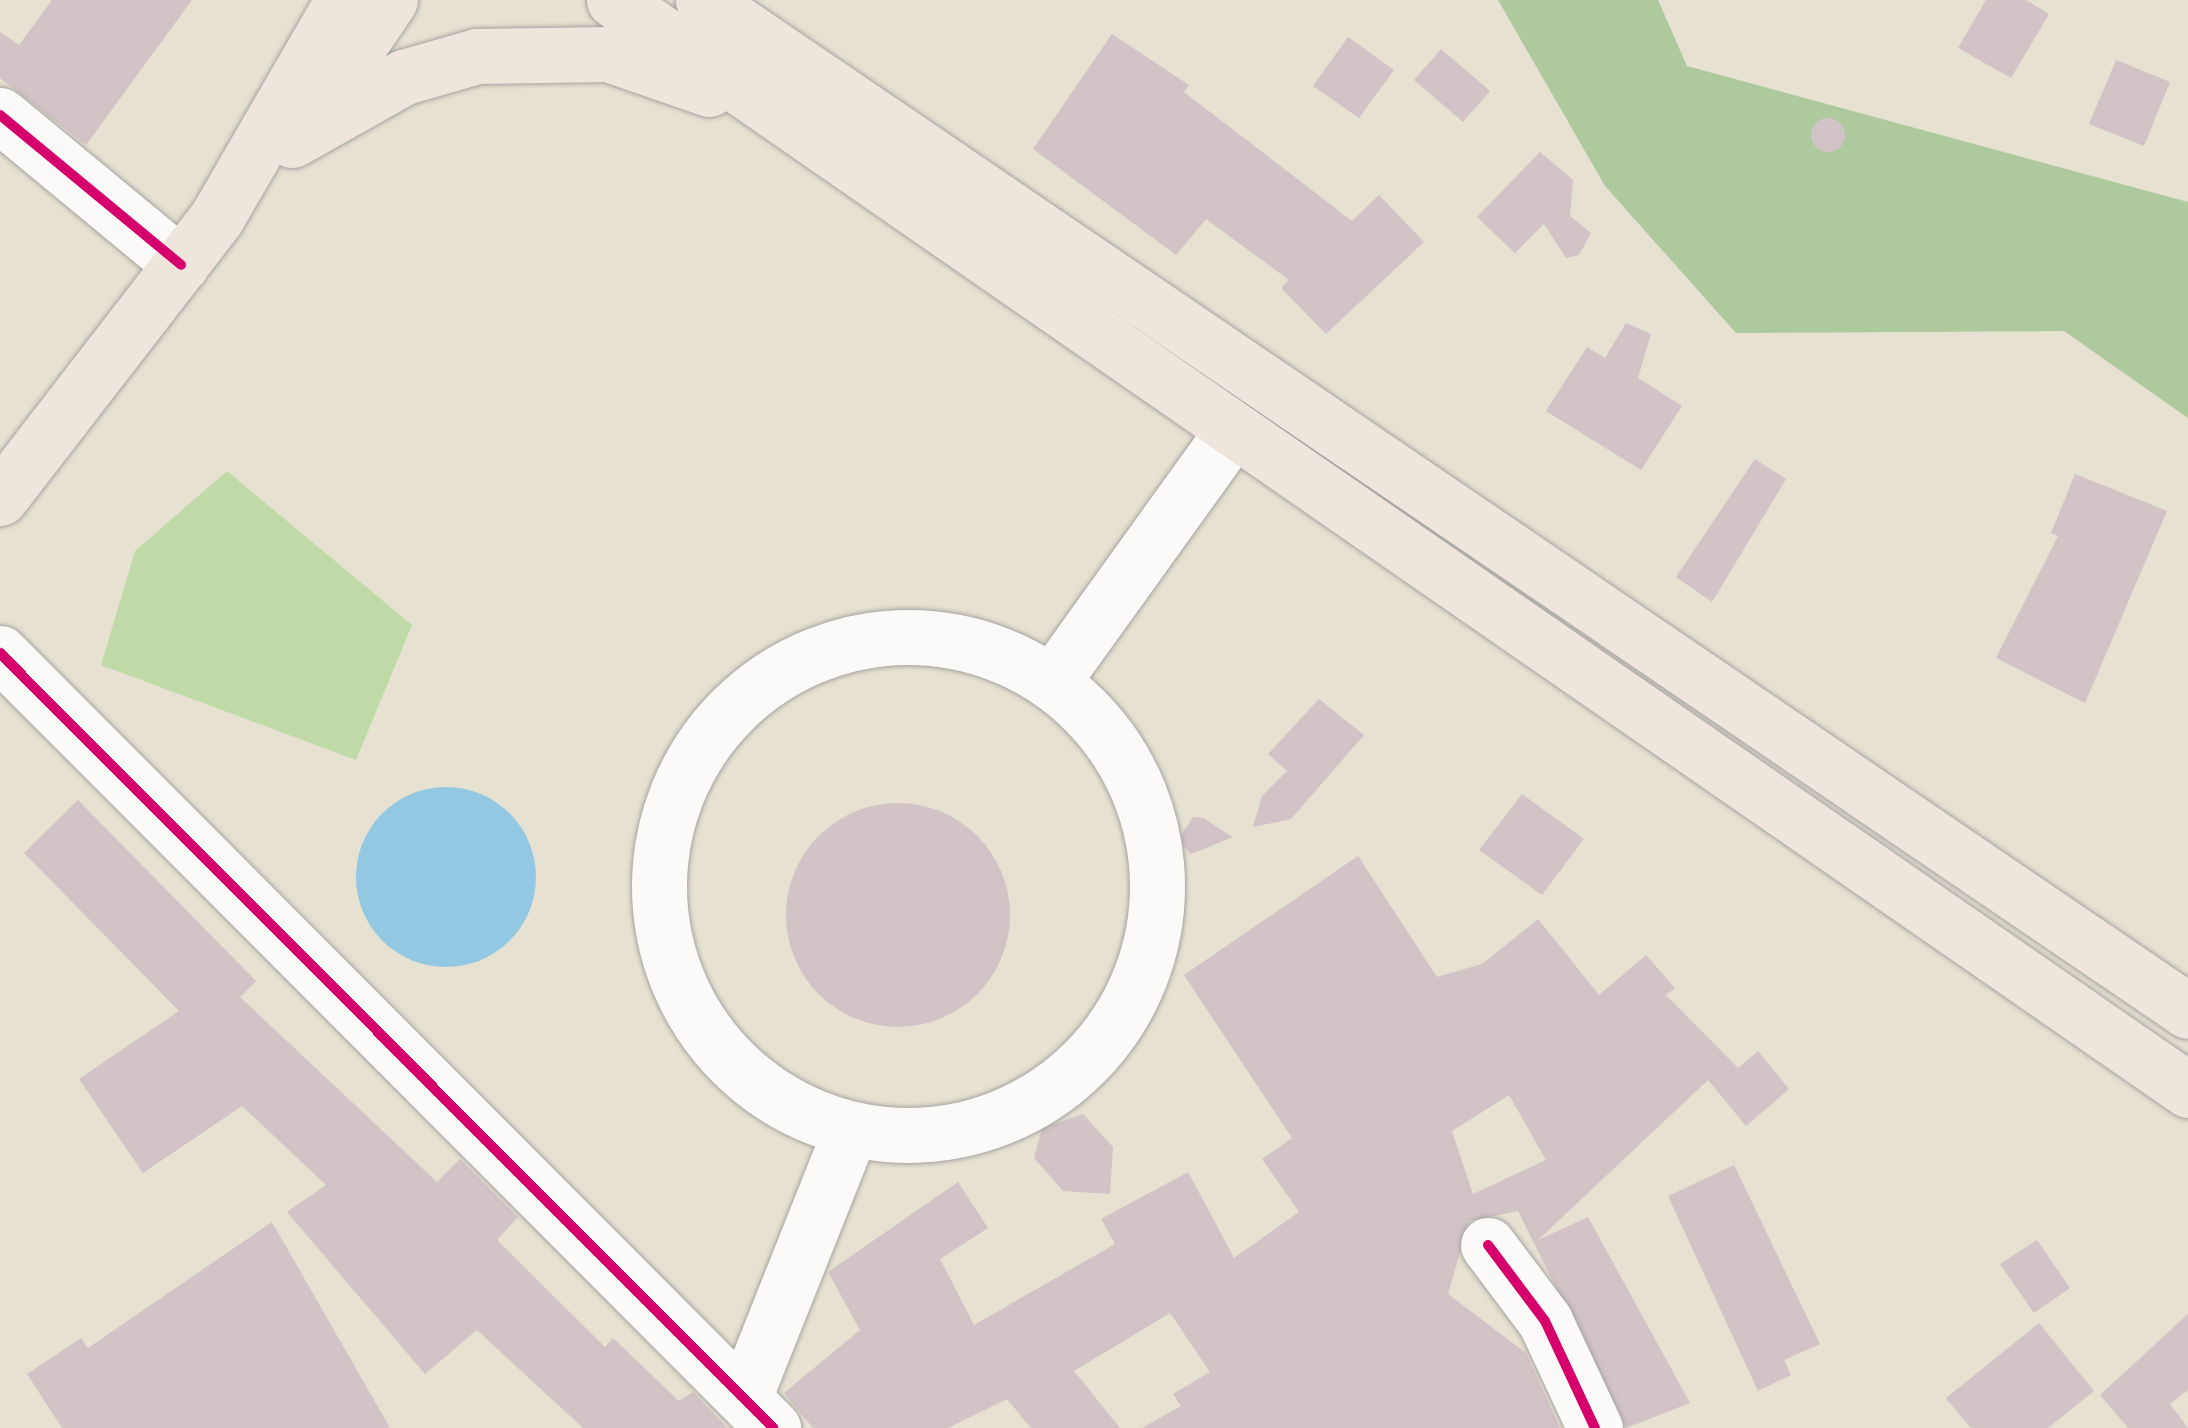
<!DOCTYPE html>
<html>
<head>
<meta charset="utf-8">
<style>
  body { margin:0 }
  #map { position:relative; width:2188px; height:1428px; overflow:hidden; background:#e6e1d1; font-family:Sriracha,sans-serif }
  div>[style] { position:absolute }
  .green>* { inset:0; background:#c0daa7 }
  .forest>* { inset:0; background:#aec99d }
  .water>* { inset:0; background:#93c8e2 }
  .round { border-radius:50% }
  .building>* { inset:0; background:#d1c3c6 }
  .roads { filter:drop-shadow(0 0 2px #a5a4a1) drop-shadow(0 0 2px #a5a4a1) }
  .minor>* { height:55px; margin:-27.5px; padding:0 27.5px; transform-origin:27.5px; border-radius:27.5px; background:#fbfaf8 }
  .minor>.ring { margin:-27.5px; padding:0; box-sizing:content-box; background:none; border:55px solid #fbfaf8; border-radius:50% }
  .major>* { height:55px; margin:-27.5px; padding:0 27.5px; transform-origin:27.5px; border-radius:27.5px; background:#eee5dd }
  .cycleway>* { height:10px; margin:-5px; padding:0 5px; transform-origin:5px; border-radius:5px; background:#d6006c }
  span { translate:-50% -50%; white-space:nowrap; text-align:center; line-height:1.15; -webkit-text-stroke:8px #fdfcf7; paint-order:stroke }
</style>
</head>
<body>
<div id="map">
  <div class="green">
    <i style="clip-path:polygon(227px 471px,412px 625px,356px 760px,101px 665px,135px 551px)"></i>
  </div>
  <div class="forest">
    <i style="clip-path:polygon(1498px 0,1658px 0,1687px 66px,2188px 202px,2188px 418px,2064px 331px,1736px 333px,1605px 186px)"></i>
  </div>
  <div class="water">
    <i class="round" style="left:356px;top:787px;width:180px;height:180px"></i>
  </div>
  <div class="building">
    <i style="clip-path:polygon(52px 0,192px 0,86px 145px,0 78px,0 32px,19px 45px)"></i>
    <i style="clip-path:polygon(1986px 0,2026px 0,2049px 14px,2011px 78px,1958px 48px)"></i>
    <i style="clip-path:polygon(1112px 34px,1189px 85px,1184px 92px,1352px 221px,1379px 195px,1424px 242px,1326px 334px,1281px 288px,1289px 280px,1206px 219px,1176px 255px,1033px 149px)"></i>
    <i style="clip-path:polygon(1348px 37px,1394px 70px,1359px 118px,1313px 86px)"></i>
    <i style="clip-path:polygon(1441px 49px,1490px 91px,1463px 122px,1414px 80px)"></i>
    <i style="clip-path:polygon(2116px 60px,2170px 82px,2144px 146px,2089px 124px)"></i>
    <i class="round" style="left:1811px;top:118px;width:34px;height:34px"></i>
    <i style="clip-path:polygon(1540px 152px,1573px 180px,1570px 216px,1591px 233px,1579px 255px,1566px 258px,1544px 224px,1515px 253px,1477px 217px)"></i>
    <i style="clip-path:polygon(1626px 323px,1651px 334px,1638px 378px,1682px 406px,1641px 470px,1546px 411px,1587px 347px,1605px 358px)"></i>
    <i style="clip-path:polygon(1755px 459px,1786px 479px,1712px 602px,1676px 577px)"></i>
    <i style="clip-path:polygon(2075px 474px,2167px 511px,2085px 703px,1996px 658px,2058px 536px,2051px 533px)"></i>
    <i style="clip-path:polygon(1319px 699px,1364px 735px,1291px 819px,1253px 827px,1262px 796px,1287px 771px,1268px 754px)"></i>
    <i style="clip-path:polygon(1522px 794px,1584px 839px,1542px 895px,1479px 850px)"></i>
    <i style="clip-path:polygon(78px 800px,256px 981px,240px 997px,437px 1182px,460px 1159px,518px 1217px,497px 1240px,605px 1347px,613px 1338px,679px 1401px,693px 1392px,727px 1428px,583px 1428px,477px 1330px,425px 1374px,287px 1212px,326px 1185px,242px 1106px,143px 1173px,79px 1079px,179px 1011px,24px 853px)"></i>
    <i class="round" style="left:786px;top:803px;width:224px;height:224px"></i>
    <i style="clip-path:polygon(1193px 817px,1203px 818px,1233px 837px,1191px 854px,1178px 840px)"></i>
    <i style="clip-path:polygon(evenodd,1358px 856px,1437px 977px,1482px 964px,1538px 919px,1599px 995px,1646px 955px,1675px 988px,1666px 995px,1738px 1068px,1758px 1051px,1789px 1089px,1746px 1126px,1708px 1080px,1538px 1240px,1588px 1217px,1690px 1403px,1626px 1428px,1518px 1211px,1469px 1221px,1448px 1294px,1526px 1353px,1560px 1428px,1142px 1428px,1181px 1406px,1173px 1394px,1210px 1372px,1170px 1313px,1074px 1371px,1120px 1428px,1031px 1428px,1007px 1399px,948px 1428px,813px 1428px,784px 1393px,860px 1330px,828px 1272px,958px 1182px,988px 1228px,940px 1259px,974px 1325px,1115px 1244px,1101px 1219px,1188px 1172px,1234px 1258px,1299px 1212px,1262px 1159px,1292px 1138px,1184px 975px,1358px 856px,1509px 1095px,1546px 1160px,1473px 1194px,1452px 1131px,1509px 1095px)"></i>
    <i style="clip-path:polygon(1083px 1114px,1113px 1147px,1110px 1194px,1063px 1191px,1034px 1158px,1042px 1128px)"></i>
    <i style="clip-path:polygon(1734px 1165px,1820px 1344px,1784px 1360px,1791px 1375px,1758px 1391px,1668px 1196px)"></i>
    <i style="clip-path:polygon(272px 1222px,390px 1428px,62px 1428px,27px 1374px,81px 1338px,88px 1348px)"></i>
    <i style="clip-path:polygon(2037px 1240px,2070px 1288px,2034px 1313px,2000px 1264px)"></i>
    <i style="clip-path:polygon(2188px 1314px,2188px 1390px,2170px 1404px,2188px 1428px,2128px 1428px,2100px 1395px)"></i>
    <i style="clip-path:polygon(2039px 1323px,2094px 1391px,2048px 1428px,1971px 1428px,1946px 1398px)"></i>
  </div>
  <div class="roads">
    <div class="minor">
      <i style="left:0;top:115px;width:235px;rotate:39.6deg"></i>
      <i class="ring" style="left:659px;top:637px;width:443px;height:443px"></i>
      <i style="left:0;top:653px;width:1095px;rotate:45.07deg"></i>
      <i style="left:1052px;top:682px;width:307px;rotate:-54.3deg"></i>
      <i style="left:1488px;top:1245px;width:95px;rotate:53.1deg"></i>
      <i style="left:1545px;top:1321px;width:118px;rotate:65deg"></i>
      <i style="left:745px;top:1395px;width:286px;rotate:-68.3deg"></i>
    </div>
    <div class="major">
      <i style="left:614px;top:0;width:1915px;rotate:34.7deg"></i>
      <i style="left:703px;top:0;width:1796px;rotate:34.25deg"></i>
      <i style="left:305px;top:125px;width:151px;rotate:-55.8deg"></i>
      <i style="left:292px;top:140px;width:129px;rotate:-29.4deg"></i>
      <i style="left:404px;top:77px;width:76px;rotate:-16deg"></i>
      <i style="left:477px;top:56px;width:131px;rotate:-0.9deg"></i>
      <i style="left:608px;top:54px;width:107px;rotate:19.1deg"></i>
      <i style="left:0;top:498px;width:355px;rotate:-52.3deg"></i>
      <i style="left:217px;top:217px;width:251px;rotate:-59.9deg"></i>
    </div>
  </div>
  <div class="cycleway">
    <i style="left:0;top:115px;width:235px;rotate:39.6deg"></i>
    <i style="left:0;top:653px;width:1095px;rotate:45.07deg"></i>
    <i style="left:1488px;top:1245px;width:95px;rotate:53.1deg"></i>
    <i style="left:1545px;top:1321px;width:118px;rotate:65deg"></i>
  </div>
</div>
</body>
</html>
